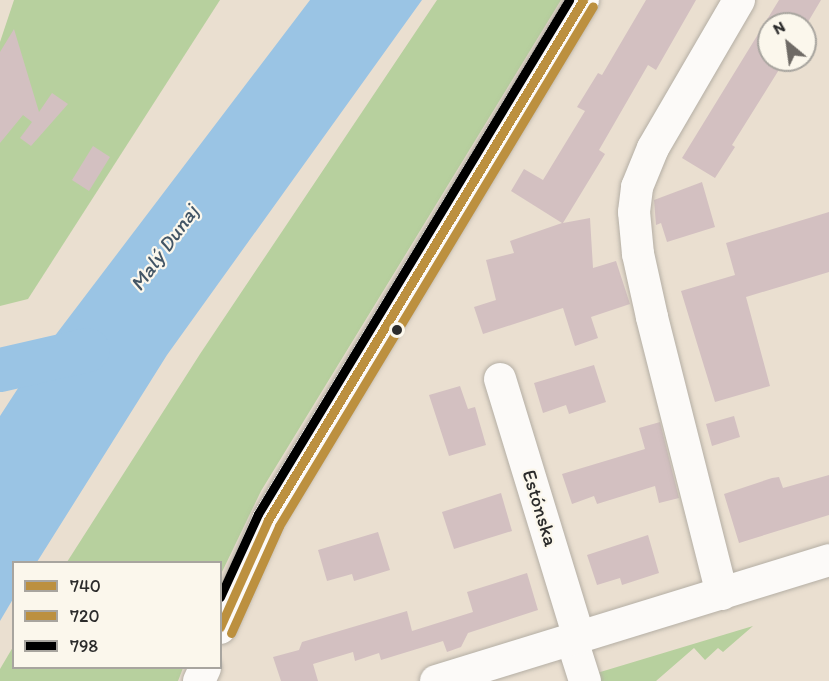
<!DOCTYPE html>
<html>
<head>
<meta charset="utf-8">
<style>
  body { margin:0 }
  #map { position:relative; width:829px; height:681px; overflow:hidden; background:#eadfd0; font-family:Itim,sans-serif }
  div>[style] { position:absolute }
  .green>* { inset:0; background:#b7d09e }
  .water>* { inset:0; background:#9ac4e4 }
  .river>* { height:44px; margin:-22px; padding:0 22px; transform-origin:22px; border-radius:22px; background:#9ac4e4 }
  .building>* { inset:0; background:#d3c0c1 }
  .roads { filter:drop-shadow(0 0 2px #b4aea4) drop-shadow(0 0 2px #b4aea4) }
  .minor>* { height:32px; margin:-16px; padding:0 16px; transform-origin:16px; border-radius:16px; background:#fcfaf8 }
  .bus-1>* { height:9px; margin:-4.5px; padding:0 4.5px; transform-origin:4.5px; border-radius:4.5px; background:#bc903f }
  .bus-2>* { height:9px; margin:-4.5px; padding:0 4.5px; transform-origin:4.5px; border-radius:4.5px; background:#bc903f }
  .bus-3>* { height:9px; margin:-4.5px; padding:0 4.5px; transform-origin:4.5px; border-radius:4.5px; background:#000 }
  .dots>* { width:16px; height:16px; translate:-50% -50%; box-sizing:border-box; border:3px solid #fbf7ec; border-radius:50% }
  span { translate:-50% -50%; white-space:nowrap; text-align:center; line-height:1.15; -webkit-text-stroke:4.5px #fbf7ec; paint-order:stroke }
  .street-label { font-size:20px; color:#2b2b2b }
  .water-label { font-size:21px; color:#425565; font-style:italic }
  .legend { position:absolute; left:12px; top:561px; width:210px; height:108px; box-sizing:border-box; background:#fbf7ec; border:2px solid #a8a59f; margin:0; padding:8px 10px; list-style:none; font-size:18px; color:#2b2b2b }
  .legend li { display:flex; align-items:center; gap:12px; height:30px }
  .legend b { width:30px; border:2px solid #a8a59f }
  .north { position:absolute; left:757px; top:12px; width:60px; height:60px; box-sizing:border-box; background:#fbf7ec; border:2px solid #a8a59f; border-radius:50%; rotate:331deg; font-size:16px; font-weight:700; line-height:24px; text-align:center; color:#2b2b2b }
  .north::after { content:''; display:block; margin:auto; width:21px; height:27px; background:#6e6a65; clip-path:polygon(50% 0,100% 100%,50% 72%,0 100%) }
</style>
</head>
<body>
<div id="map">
  <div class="green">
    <i style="clip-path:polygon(14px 0,220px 0,28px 299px,0 306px,0 42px)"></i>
    <i style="clip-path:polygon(437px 0,561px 0,261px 491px,221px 574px,220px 562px,67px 562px,200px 354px)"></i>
    <i style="clip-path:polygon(753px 626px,723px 652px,718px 648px,705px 660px,694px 648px,656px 681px,599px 681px,597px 673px)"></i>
    <i style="clip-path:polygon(13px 647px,14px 668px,183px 668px,178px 681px,0 681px,0 669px)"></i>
  </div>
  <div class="water">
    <i style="clip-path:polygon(310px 0,422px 0,167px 355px,37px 562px,14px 562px,13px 599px,0 621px,0 416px,35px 362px)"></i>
  </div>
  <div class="river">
    <i style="left:0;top:370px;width:90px;rotate:-12.8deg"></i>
  </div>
  <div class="building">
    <i style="clip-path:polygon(646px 0,696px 0,656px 70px,648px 65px,599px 150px,605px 154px,563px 223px,590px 218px,593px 268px,616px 261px,630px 304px,591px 317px,598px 338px,575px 346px,563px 308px,483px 334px,474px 307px,496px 300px,486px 260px,514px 253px,510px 241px,562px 223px,511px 191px,524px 169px,543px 180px,585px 111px,577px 107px,598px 73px,602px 75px)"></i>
    <i style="clip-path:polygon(779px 0,821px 0,805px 27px,805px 24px,769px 24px,769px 60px,785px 60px,732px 145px,735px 147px,715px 178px,682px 158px)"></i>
    <i style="clip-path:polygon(14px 29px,39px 112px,52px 93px,68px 104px,31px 146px,20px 138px,32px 122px,23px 115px,0 143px,0 52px)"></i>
    <i style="clip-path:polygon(93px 146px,110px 157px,89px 191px,72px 180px)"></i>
    <i style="clip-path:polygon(702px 182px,715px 227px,667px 242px,661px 223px,656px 225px,654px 200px)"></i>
    <i style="clip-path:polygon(829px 212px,829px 272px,746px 297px,770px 386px,715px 402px,681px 291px,735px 275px,726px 243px)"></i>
    <i style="clip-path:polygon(594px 365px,606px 402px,569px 414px,566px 405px,543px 413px,534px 383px)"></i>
    <i style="clip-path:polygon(460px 386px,468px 409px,475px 407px,486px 445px,449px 456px,429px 395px)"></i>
    <i style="clip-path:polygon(734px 416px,740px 437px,712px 446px,706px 424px)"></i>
    <i style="clip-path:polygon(660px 422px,679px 498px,659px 503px,655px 486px,597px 504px,594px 496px,572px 504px,562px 474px,645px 449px,639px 428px)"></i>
    <i style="clip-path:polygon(829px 475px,829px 515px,739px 543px,724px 494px,772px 478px,779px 477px,783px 488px)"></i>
    <i style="clip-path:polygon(501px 493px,512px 531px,454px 549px,442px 512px)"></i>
    <i style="clip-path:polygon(378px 532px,390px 570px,354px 581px,352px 574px,327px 581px,318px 550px)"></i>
    <i style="clip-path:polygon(648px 535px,659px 573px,622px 585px,620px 578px,597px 585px,587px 555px)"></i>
    <i style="clip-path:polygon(527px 573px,538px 610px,468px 633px,461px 647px,447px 652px,443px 641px,381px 660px,379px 653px,355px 661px,353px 652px,313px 664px,318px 681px,281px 681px,273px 657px,299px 650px,302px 642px,407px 611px,412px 631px,473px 612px,467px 592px)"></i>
  </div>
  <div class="roads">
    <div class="minor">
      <i style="left:500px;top:379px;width:270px;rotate:73deg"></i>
      <i style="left:722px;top:594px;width:286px;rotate:-104.2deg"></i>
      <i style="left:652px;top:317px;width:65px;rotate:-102.5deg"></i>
      <i style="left:638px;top:254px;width:42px;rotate:-95.4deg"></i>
      <i style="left:634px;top:212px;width:25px;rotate:-83deg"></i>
      <i style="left:637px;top:187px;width:42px;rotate:-67.7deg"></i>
      <i style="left:653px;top:148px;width:171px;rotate:-59.8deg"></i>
      <i style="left:220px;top:628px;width:118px;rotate:-66deg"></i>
      <i style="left:268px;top:520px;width:608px;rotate:-58.79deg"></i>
      <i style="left:572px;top:640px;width:43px;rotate:72.4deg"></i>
      <i style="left:199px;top:681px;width:14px;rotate:-65deg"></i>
      <i style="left:436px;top:681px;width:411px;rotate:-17.1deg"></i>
    </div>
  </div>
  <div class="bus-1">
    <i style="left:220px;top:627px;width:117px;rotate:-65.8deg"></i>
    <i style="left:268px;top:520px;width:608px;rotate:-58.79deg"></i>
  </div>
  <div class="bus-2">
    <i style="left:231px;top:633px;width:117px;rotate:-65.8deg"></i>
    <i style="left:279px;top:526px;width:607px;rotate:-58.87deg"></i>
  </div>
  <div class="bus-3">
    <i style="left:220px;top:597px;width:91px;rotate:-65.4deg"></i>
    <i style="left:258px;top:514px;width:601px;rotate:-58.82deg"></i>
  </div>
  <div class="dots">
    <i style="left:397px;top:330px;background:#2b2b2b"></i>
  </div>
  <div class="street-label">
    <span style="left:540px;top:508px;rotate:73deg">Estónska</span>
  </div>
  <div class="water-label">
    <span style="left:164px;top:248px;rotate:-54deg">Malý Dunaj</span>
  </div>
  <ul class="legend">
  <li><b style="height:8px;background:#bc903f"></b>740</li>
  <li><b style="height:8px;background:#bc903f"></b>720</li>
  <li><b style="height:8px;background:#000"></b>798</li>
  </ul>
  <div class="north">N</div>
</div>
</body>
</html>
